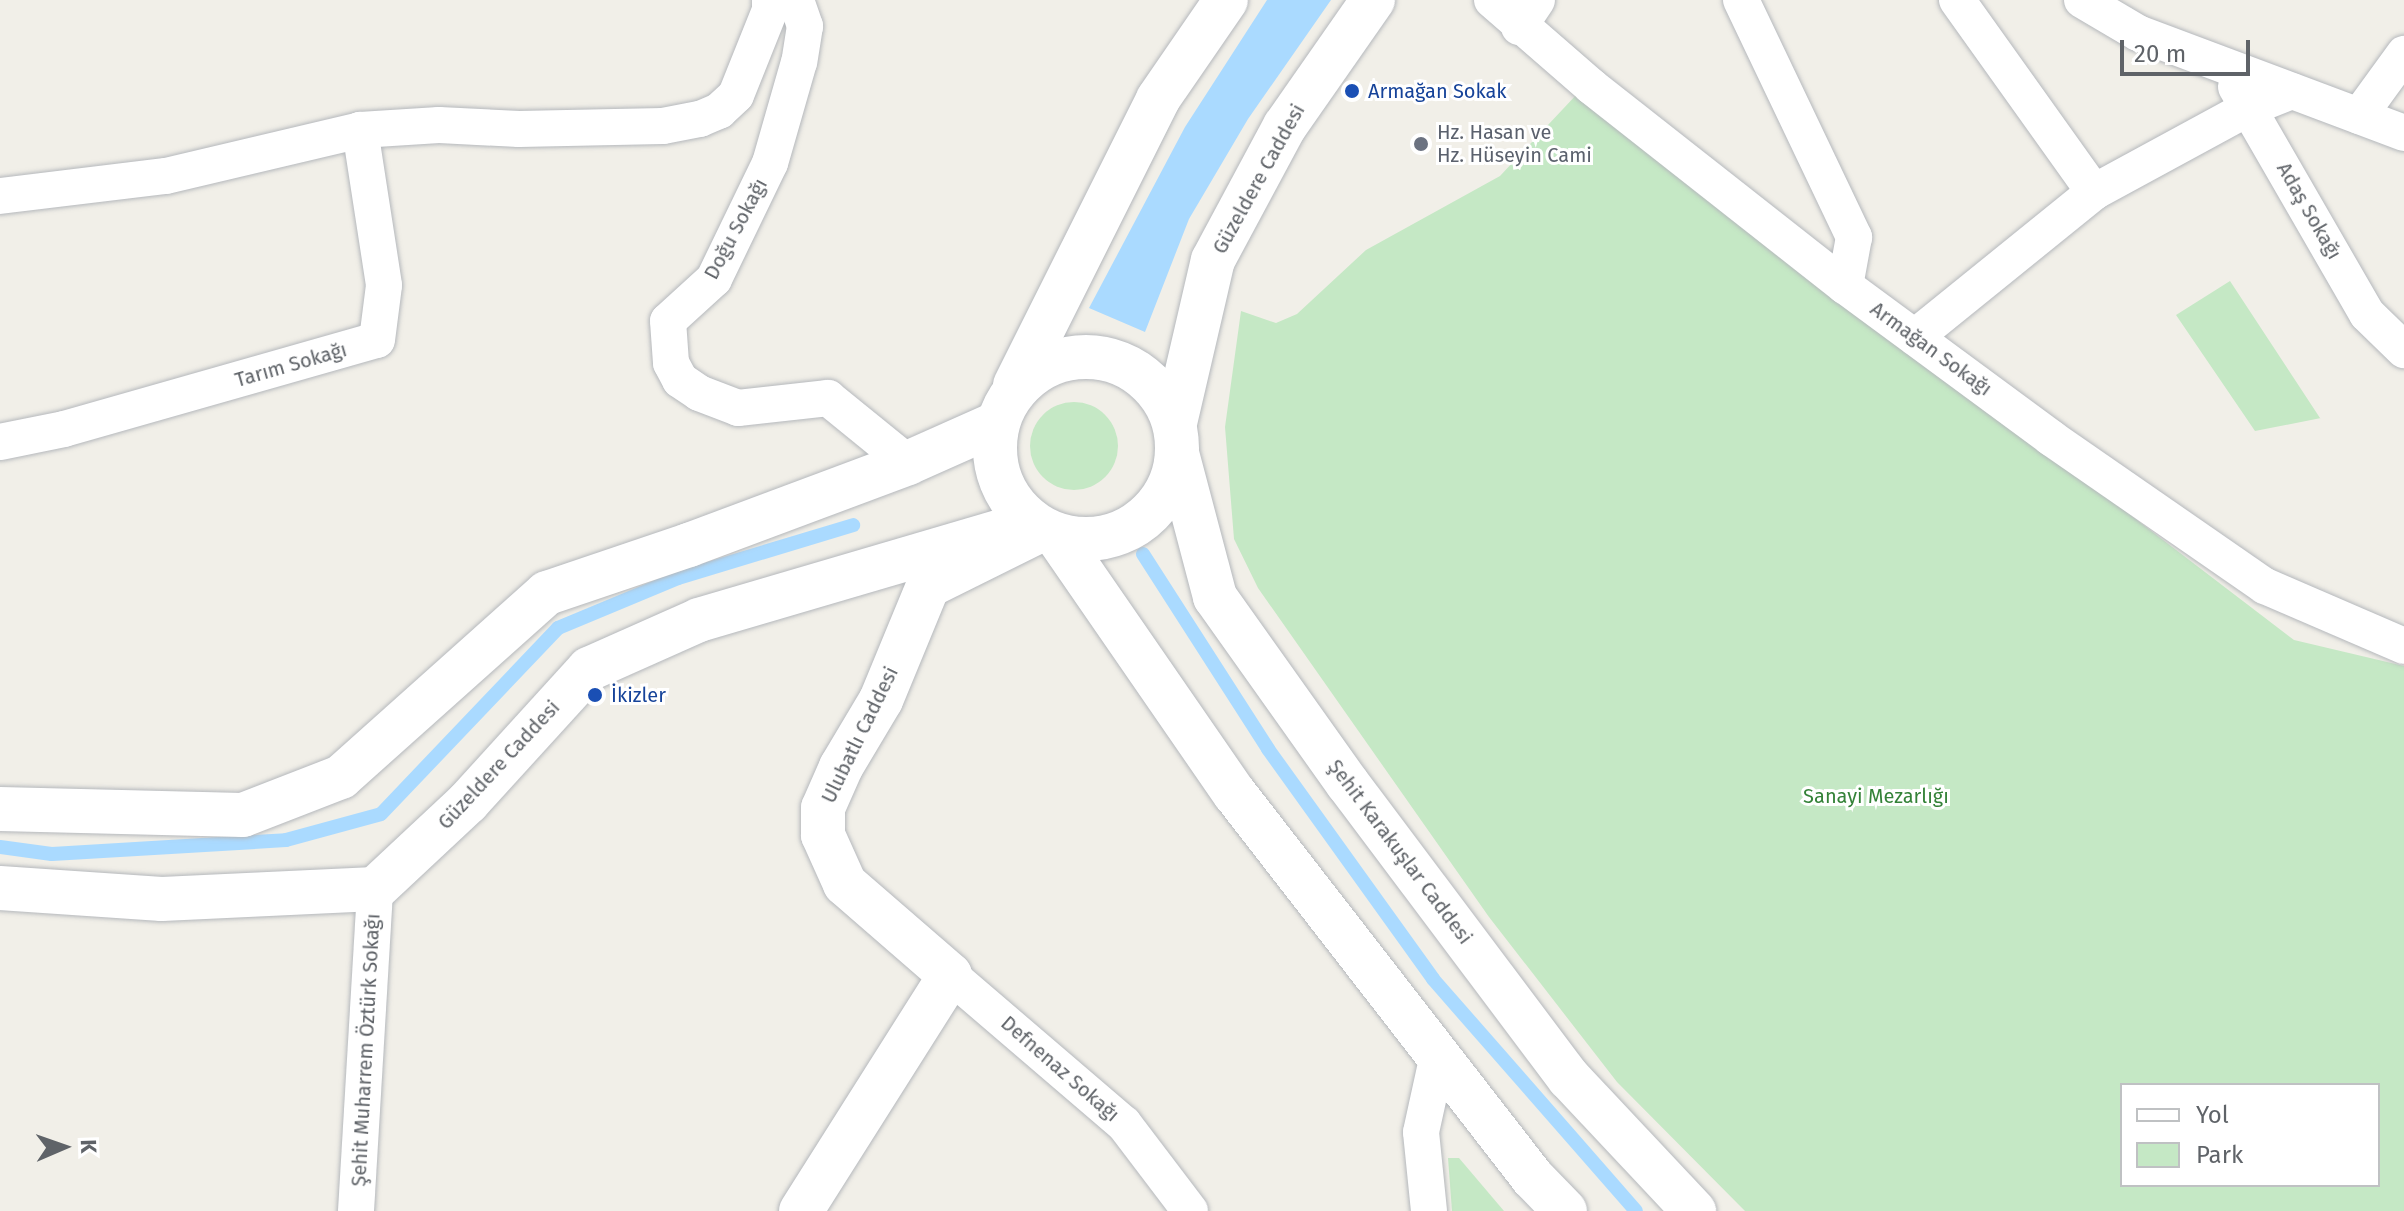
<!DOCTYPE html>
<html>
<head>
<meta charset="utf-8">
<style>
  body { margin:0 }
  #map { position:relative; width:2404px; height:1211px; overflow:hidden; background:#f1efe8; font-family:"Fira Sans",sans-serif }
  div>[style] { position:absolute }
  .green>* { inset:0; background:#c5e8c5 }
  .round { border-radius:50% }
  .water>* { inset:0; background:#aadaff }
  .stream>* { height:14px; margin:-7px; padding:0 7px; transform-origin:7px; border-radius:7px; background:#aadaff }
  .roads { filter:drop-shadow(0 0 2px #b5b8bc) drop-shadow(0 0 2px #b5b8bc) }
  .minor>* { height:36px; margin:-18px; padding:0 18px; transform-origin:18px; border-radius:18px; background:#fff }
  .tertiary>* { height:44px; margin:-22px; padding:0 22px; transform-origin:22px; border-radius:22px; background:#fff }
  .secondary>* { height:44px; margin:-22px; padding:0 22px; transform-origin:22px; border-radius:22px; background:#fff }
  .secondary>.ring { margin:-22px; padding:0; box-sizing:content-box; background:none; border:44px solid #fff; border-radius:50% }
  .dots>* { width:22px; height:22px; translate:-50% -50%; box-sizing:border-box; border:4px solid #fff; border-radius:50% }
  span { translate:-50% -50%; white-space:nowrap; text-align:center; line-height:1.15; -webkit-text-stroke:6px #fff; paint-order:stroke }
  .transit-label { font-size:20px; color:#164399 }
  .left { translate:0 -50%; text-align:left }
  .worship-label { font-size:20px; color:#5b616d }
  .street-label { font-size:20px; color:#5f6368 }
  .park-label { font-size:20px; color:#348238 }
  .legend { position:absolute; left:2120px; top:1083px; width:260px; height:104px; box-sizing:border-box; background:#fff; border:2px solid #bfc1c3; margin:0; padding:10px 14px; list-style:none; font-size:24px; color:#5f6368 }
  .legend li { display:flex; align-items:center; gap:16px; height:40px }
  .legend b { width:40px; border:2px solid #bfc1c3 }
  .north { position:absolute; left:24px; top:1107px; width:80px; height:80px; -webkit-text-stroke:6px #fff; paint-order:stroke; rotate:88deg; font-size:22px; font-weight:700; line-height:32px; text-align:center; color:#5f6368 }
  .north::after { content:''; display:block; margin:auto; width:28px; height:36px; background:#5f6368; clip-path:polygon(50% 0,100% 100%,50% 72%,0 100%) }
  .scale { position:absolute; left:2120px; top:40px; width:130px; height:36px; box-sizing:border-box; border:4px solid #5f6368; border-top:0; padding-left:10px; font-size:24px; line-height:28px; white-space:nowrap; color:#5f6368; -webkit-text-stroke:6px #fff; paint-order:stroke }
</style>
</head>
<body>
<div id="map">
  <div class="green">
    <i style="clip-path:polygon(evenodd,1578px 93px,2294px 640px,2404px 666px,2404px 1211px,1745px 1211px,1617px 1082px,1489px 917px,1258px 588px,1234px 539px,1225px 427px,1241px 311px,1276px 323px,1297px 314px,1366px 250px,1500px 176px,1578px 93px,2122px 1085px,2378px 1085px,2378px 1185px,2122px 1185px,2122px 1085px)"></i>
    <i style="clip-path:polygon(2230px 281px,2320px 418px,2321px 418px,2255px 431px,2176px 315px)"></i>
    <i class="round" style="left:1030px;top:402px;width:88px;height:88px"></i>
    <i style="clip-path:polygon(1448px 1158px,1459px 1158px,1504px 1211px,1452px 1211px)"></i>
  </div>
  <div class="water">
    <i style="clip-path:polygon(1267px 0,1331px 0,1248px 119px,1189px 219px,1145px 332px,1089px 308px,1185px 127px)"></i>
  </div>
  <div class="stream">
    <i style="left:1143px;top:554px;width:232px;rotate:57.3deg"></i>
    <i style="left:1268px;top:749px;width:283px;rotate:54.3deg"></i>
    <i style="left:1433px;top:979px;width:308px;rotate:48.8deg"></i>
    <i style="left:0;top:847px;width:52px;rotate:7.7deg"></i>
    <i style="left:52px;top:854px;width:234px;rotate:-3.4deg"></i>
    <i style="left:286px;top:840px;width:98px;rotate:-15.3deg"></i>
    <i style="left:381px;top:814px;width:257px;rotate:-46.4deg"></i>
    <i style="left:558px;top:628px;width:130px;rotate:-22.6deg"></i>
    <i style="left:678px;top:578px;width:183px;rotate:-16.8deg"></i>
  </div>
  <div class="roads">
    <div class="minor">
      <i style="left:796px;top:0;width:28px;rotate:71deg"></i>
      <i style="left:805px;top:26px;width:36px;rotate:99deg"></i>
      <i style="left:799px;top:62px;width:105px;rotate:106deg"></i>
      <i style="left:770px;top:163px;width:129px;rotate:115.8deg"></i>
      <i style="left:714px;top:279px;width:62px;rotate:137.6deg"></i>
      <i style="left:668px;top:321px;width:42px;rotate:85.9deg"></i>
      <i style="left:671px;top:363px;width:19px;rotate:62deg"></i>
      <i style="left:680px;top:380px;width:23px;rotate:34deg"></i>
      <i style="left:699px;top:393px;width:42px;rotate:21deg"></i>
      <i style="left:738px;top:408px;width:91px;rotate:-6.3deg"></i>
      <i style="left:828px;top:398px;width:103px;rotate:39.1deg"></i>
      <i style="left:1492px;top:0;width:133px;rotate:41deg"></i>
      <i style="left:1592px;top:87px;width:322px;rotate:38.2deg"></i>
      <i style="left:1845px;top:286px;width:256px;rotate:36.4deg"></i>
      <i style="left:2051px;top:438px;width:260px;rotate:34.7deg"></i>
      <i style="left:2265px;top:586px;width:151px;rotate:23.3deg"></i>
      <i style="left:1741px;top:0;width:263px;rotate:64.5deg"></i>
      <i style="left:1854px;top:237px;width:50px;rotate:100.4deg"></i>
      <i style="left:1957px;top:0;width:236px;rotate:54.5deg"></i>
      <i style="left:2082px;top:0;width:65px;rotate:30.5deg"></i>
      <i style="left:2138px;top:33px;width:284px;rotate:20.6deg"></i>
      <i style="left:1519px;top:27px;width:32px;rotate:-56deg"></i>
      <i style="left:2236px;top:87px;width:262px;rotate:60deg"></i>
      <i style="left:2367px;top:314px;width:52px;rotate:44.2deg"></i>
      <i style="left:2359px;top:116px;width:77px;rotate:-54deg"></i>
      <i style="left:0;top:196px;width:167px;rotate:-6.9deg"></i>
      <i style="left:166px;top:176px;width:199px;rotate:-13.3deg"></i>
      <i style="left:360px;top:130px;width:79px;rotate:-3.6deg"></i>
      <i style="left:439px;top:125px;width:80px;rotate:2.9deg"></i>
      <i style="left:519px;top:129px;width:144px;rotate:-1.2deg"></i>
      <i style="left:663px;top:126px;width:38px;rotate:-11deg"></i>
      <i style="left:700px;top:119px;width:21px;rotate:-23deg"></i>
      <i style="left:719px;top:111px;width:23px;rotate:-43deg"></i>
      <i style="left:736px;top:95px;width:92px;rotate:-68.2deg"></i>
      <i style="left:770px;top:10px;width:10px;rotate:-90deg"></i>
      <i style="left:1915px;top:337px;width:230px;rotate:-39deg"></i>
      <i style="left:2094px;top:192px;width:176px;rotate:-28.5deg"></i>
      <i style="left:2249px;top:108px;width:46px;rotate:-21.6deg"></i>
      <i style="left:0;top:442px;width:65px;rotate:-11.5deg"></i>
      <i style="left:64px;top:429px;width:325px;rotate:-15.9deg"></i>
      <i style="left:377px;top:340px;width:55px;rotate:-82.7deg"></i>
      <i style="left:384px;top:285px;width:157px;rotate:-98.8deg"></i>
      <i style="left:950px;top:975px;width:229px;rotate:40.6deg"></i>
      <i style="left:1124px;top:1124px;width:109px;rotate:52.8deg"></i>
      <i style="left:356px;top:1211px;width:323px;rotate:-86.6deg"></i>
      <i style="left:1429px;top:1211px;width:79px;rotate:-95.8deg"></i>
      <i style="left:1421px;top:1132px;width:79px;rotate:-77.6deg"></i>
    </div>
    <div class="tertiary">
      <i style="left:801px;top:1211px;width:279px;rotate:-57.7deg"></i>
      <i style="left:950px;top:975px;width:139px;rotate:-139.1deg"></i>
      <i style="left:845px;top:884px;width:54px;rotate:-114.2deg"></i>
      <i style="left:823px;top:835px;width:27px;rotate:-90deg"></i>
      <i style="left:823px;top:808px;width:45px;rotate:-66.3deg"></i>
      <i style="left:841px;top:767px;width:78px;rotate:-59.2deg"></i>
      <i style="left:881px;top:700px;width:123px;rotate:-67.6deg"></i>
      <i style="left:928px;top:586px;width:119px;rotate:-26.4deg"></i>
    </div>
    <div class="secondary">
      <i class="ring" style="left:995px;top:357px;width:138px;height:138px"></i>
      <i style="left:1015px;top:385px;width:320px;rotate:-63.4deg"></i>
      <i style="left:1158px;top:99px;width:120px;rotate:-55.5deg"></i>
      <i style="left:1175px;top:423px;width:167px;rotate:-76.9deg"></i>
      <i style="left:1213px;top:260px;width:152px;rotate:-61.8deg"></i>
      <i style="left:1285px;top:126px;width:154px;rotate:-55.1deg"></i>
      <i style="left:1177px;top:453px;width:149px;rotate:75.2deg"></i>
      <i style="left:1215px;top:597px;width:229px;rotate:54.6deg"></i>
      <i style="left:1348px;top:784px;width:368px;rotate:53.1deg"></i>
      <i style="left:1569px;top:1078px;width:183px;rotate:46.8deg"></i>
      <i style="left:1056px;top:535px;width:315px;rotate:55.4deg"></i>
      <i style="left:1235px;top:794px;width:486px;rotate:52.2deg"></i>
      <i style="left:1533px;top:1178px;width:46px;rotate:45.9deg"></i>
      <i style="left:0;top:809px;width:243px;rotate:1.4deg"></i>
      <i style="left:243px;top:815px;width:105px;rotate:-21.2deg"></i>
      <i style="left:341px;top:777px;width:276px;rotate:-41.8deg"></i>
      <i style="left:547px;top:593px;width:150px;rotate:-18.7deg"></i>
      <i style="left:689px;top:545px;width:234px;rotate:-20.5deg"></i>
      <i style="left:908px;top:463px;width:98px;rotate:-24deg"></i>
      <i style="left:0;top:888px;width:162px;rotate:3.9deg"></i>
      <i style="left:162px;top:899px;width:213px;rotate:-2.7deg"></i>
      <i style="left:375px;top:889px;width:127px;rotate:-43.1deg"></i>
      <i style="left:468px;top:802px;width:180px;rotate:-47.7deg"></i>
      <i style="left:589px;top:669px;width:120px;rotate:-24deg"></i>
      <i style="left:699px;top:620px;width:346px;rotate:-16.4deg"></i>
    </div>
  </div>
  <div class="dots">
    <i style="left:1352px;top:91px;background:#1a4fb4"></i>
    <i style="left:1421px;top:144px;background:#6b7280"></i>
    <i style="left:595px;top:695px;background:#1a4fb4"></i>
  </div>
  <div class="transit-label">
    <span class="left" style="left:1368px;top:91px">Armağan Sokak</span>
    <span class="left" style="left:611px;top:695px">İkizler</span>
  </div>
  <div class="worship-label">
    <span class="left" style="left:1437px;top:144px">Hz. Hasan ve<br>Hz. Hüseyin Cami</span>
  </div>
  <div class="street-label">
    <span style="left:1259px;top:179px;rotate:-61deg">Güzeldere Caddesi</span>
    <span style="left:2309px;top:211px;rotate:60deg">Adaş Sokağı</span>
    <span style="left:736px;top:229px;rotate:-62deg">Doğu Sokağı</span>
    <span style="left:1931px;top:349px;rotate:36deg">Armağan Sokağı</span>
    <span style="left:291px;top:365px;rotate:-16deg">Tarım Sokağı</span>
    <span style="left:860px;top:735px;rotate:-64deg">Ulubatlı Caddesi</span>
    <span style="left:499px;top:765px;rotate:-47deg">Güzeldere Caddesi</span>
    <span style="left:1400px;top:852px;rotate:53deg">Şehit Karakuşlar Caddesi</span>
    <span style="left:366px;top:1050px;rotate:-87deg">Şehit Muharrem Öztürk Sokağı</span>
    <span style="left:1060px;top:1069px;rotate:41deg">Defnenaz Sokağı</span>
  </div>
  <div class="park-label">
    <span style="left:1876px;top:796px">Sanayi Mezarlığı</span>
  </div>
  <ul class="legend">
  <li><b style="height:10px;background:#fff"></b>Yol</li>
  <li><b style="height:22px;background:#c5e8c5"></b>Park</li>
  </ul>
  <div class="north">K</div>
  <div class="scale">20 m</div>
</div>
</body>
</html>
